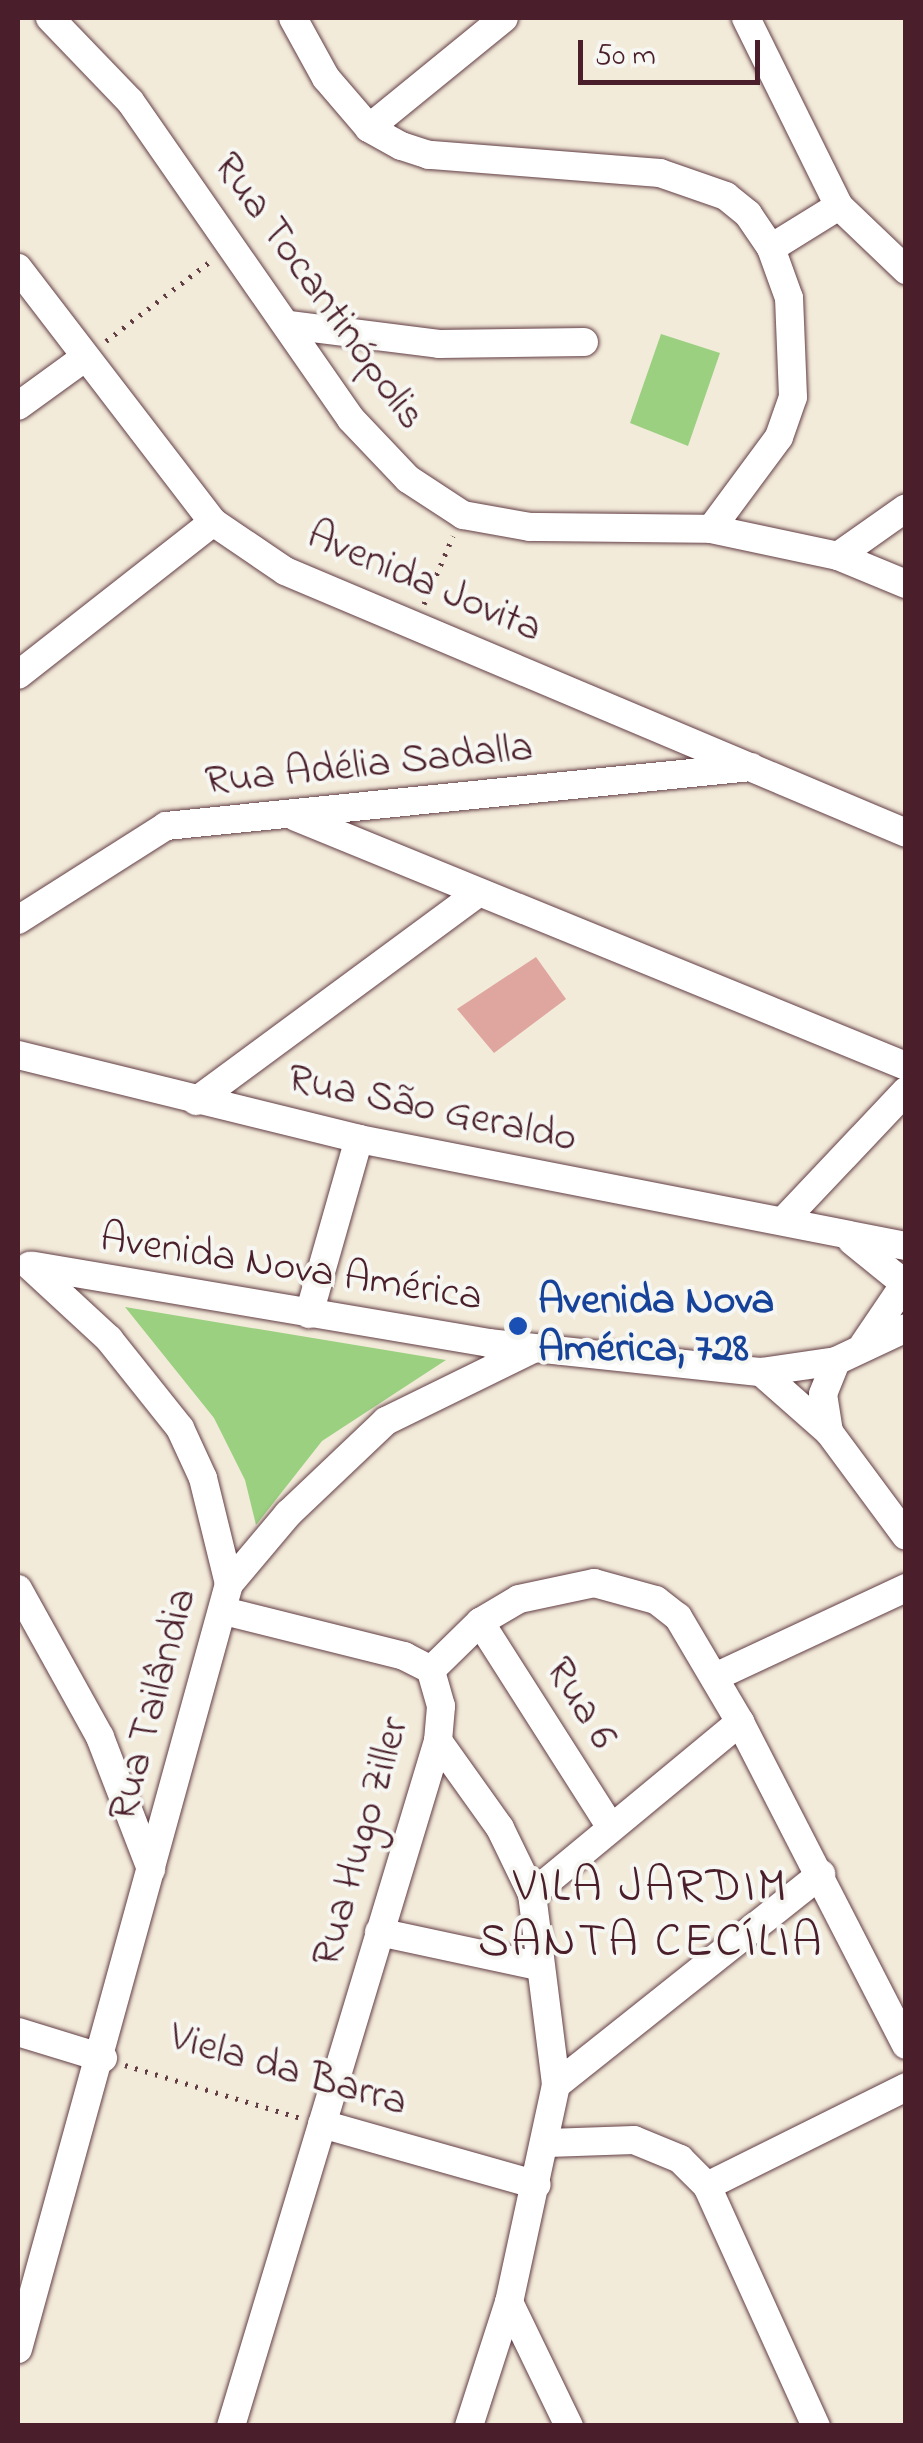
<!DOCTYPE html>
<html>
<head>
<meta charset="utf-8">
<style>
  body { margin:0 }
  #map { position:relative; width:923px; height:2443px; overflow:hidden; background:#f3ebda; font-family:"Indie Flower",sans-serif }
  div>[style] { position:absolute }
  .green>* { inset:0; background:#9bd081 }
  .building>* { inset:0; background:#dfa59f }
  .path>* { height:5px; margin-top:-2.5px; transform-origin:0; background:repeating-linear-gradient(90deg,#633e45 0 2.5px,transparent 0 10.5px) }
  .roads { filter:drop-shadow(0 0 2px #633e45) drop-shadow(0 0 2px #633e45) }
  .minor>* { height:28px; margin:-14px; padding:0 14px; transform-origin:14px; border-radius:14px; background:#fff }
  .dots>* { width:28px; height:28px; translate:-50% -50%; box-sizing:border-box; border:5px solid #f6f6f2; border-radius:50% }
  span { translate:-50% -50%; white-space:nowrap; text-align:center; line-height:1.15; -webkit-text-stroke:8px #f6f6f2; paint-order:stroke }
  .street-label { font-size:42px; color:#4a1f2b }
  .transit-label { font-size:42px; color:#164399; font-weight:700 }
  .left { translate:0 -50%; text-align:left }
  .quarter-label { font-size:48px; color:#4a1f2b; letter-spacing:2.5px }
  .frame { position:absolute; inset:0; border:20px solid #4a1f2b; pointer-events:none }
  .scale { position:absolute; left:578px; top:40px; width:182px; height:45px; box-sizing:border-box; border:5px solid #4a1f2b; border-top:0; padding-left:12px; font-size:30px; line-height:35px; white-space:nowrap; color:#4a1f2b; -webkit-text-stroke:8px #f6f6f2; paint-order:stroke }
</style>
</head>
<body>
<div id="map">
  <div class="green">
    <i style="clip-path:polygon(661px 334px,720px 353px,688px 446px,630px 423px)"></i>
    <i style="clip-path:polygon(125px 1307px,446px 1360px,322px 1441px,256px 1525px,245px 1480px,214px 1418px)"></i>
  </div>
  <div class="building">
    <i style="clip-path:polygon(536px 957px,566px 999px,494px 1053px,457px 1009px)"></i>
  </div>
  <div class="path">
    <i style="left:106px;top:341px;width:133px;rotate:-37.4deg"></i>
    <i style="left:424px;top:604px;width:74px;rotate:-66.9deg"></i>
    <i style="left:125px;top:2065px;width:184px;rotate:16.8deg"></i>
  </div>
  <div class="roads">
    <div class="minor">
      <i style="left:50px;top:18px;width:115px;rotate:46.1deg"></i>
      <i style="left:130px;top:101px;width:387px;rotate:55.2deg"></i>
      <i style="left:351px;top:419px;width:83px;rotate:46.5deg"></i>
      <i style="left:408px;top:479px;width:66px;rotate:33.2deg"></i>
      <i style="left:463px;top:515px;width:68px;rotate:10.2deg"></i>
      <i style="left:530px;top:527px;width:181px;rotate:0.6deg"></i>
      <i style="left:711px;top:529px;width:114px;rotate:-53.5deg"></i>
      <i style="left:779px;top:437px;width:42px;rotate:-70.7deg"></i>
      <i style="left:793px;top:397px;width:99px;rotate:-92.3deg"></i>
      <i style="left:789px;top:298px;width:53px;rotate:-109.8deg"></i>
      <i style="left:771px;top:248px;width:41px;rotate:-124.1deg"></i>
      <i style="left:748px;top:214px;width:28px;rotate:-141deg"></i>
      <i style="left:726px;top:196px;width:70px;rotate:-160.8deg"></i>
      <i style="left:660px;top:173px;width:232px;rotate:-175.5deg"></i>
      <i style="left:429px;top:155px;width:29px;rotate:-162deg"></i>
      <i style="left:401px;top:146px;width:37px;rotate:-151deg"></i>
      <i style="left:369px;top:128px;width:66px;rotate:-130.7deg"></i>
      <i style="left:326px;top:78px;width:68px;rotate:-118.8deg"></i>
      <i style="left:746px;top:18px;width:210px;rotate:63.7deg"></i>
      <i style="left:839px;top:206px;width:93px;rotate:43.7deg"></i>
      <i style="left:369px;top:128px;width:174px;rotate:-39.2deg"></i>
      <i style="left:771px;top:248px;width:80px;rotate:-31.7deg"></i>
      <i style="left:18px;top:268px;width:320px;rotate:52.5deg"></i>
      <i style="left:213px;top:522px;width:87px;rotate:34.2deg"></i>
      <i style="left:285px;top:571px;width:674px;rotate:22.87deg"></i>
      <i style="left:289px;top:325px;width:151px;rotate:7.2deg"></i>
      <i style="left:439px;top:344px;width:145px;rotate:-0.8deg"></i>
      <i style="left:18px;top:406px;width:82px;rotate:-36deg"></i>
      <i style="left:711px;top:529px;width:130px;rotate:12deg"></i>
      <i style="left:838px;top:556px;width:74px;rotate:22.4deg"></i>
      <i style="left:838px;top:556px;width:83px;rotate:-35.2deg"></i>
      <i style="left:18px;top:675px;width:248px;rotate:-38.1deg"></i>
      <i style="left:296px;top:817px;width:659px;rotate:22.21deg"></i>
      <i style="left:18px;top:920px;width:175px;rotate:-32.4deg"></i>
      <i style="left:166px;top:826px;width:588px;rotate:-5.76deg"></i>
      <i style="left:18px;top:1055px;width:351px;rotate:13.8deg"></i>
      <i style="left:359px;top:1139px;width:557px;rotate:11.07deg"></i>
      <i style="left:196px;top:1101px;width:349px;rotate:-36.4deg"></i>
      <i style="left:783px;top:1221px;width:179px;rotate:-46.6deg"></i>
      <i style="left:852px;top:1241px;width:60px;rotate:39deg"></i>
      <i style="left:34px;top:1266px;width:460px;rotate:9.6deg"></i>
      <i style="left:488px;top:1343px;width:275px;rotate:6.1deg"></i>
      <i style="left:761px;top:1372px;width:76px;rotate:-8.3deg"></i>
      <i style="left:836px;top:1361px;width:77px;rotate:-25.2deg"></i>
      <i style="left:309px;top:1314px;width:182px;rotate:-74.1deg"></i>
      <i style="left:864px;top:1344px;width:64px;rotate:-55.8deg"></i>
      <i style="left:761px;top:1372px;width:91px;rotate:41.4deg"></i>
      <i style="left:829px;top:1432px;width:129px;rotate:53.5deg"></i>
      <i style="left:829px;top:1432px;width:38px;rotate:-99deg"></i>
      <i style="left:823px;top:1394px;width:35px;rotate:-68deg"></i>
      <i style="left:229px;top:1584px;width:92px;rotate:-49.9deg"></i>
      <i style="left:288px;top:1514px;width:135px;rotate:-43.5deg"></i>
      <i style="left:386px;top:1421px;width:164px;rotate:-26.1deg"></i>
      <i style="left:18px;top:1589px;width:169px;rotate:61deg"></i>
      <i style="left:100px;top:1737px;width:142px;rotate:68.9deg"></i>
      <i style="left:224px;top:1611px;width:186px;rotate:14deg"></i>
      <i style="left:404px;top:1656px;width:30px;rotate:27deg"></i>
      <i style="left:480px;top:1622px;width:244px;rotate:57.5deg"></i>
      <i style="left:715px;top:1677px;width:211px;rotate:-25deg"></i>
      <i style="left:438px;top:1741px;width:107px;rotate:54.5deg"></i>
      <i style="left:500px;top:1828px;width:73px;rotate:64.1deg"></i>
      <i style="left:532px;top:1894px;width:193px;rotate:82.8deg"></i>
      <i style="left:556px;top:2085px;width:222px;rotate:102.2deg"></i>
      <i style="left:509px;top:2302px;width:130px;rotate:107.9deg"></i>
      <i style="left:532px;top:1894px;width:270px;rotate:-39.6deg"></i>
      <i style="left:379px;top:1932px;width:163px;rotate:12.1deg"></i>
      <i style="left:18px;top:2032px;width:89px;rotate:17deg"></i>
      <i style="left:556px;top:2085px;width:339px;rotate:-38.5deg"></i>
      <i style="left:322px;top:2124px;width:223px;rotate:15.8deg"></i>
      <i style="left:548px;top:2143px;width:86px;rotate:-2deg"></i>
      <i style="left:634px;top:2140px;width:50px;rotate:22.4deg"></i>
      <i style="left:680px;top:2159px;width:38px;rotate:45deg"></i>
      <i style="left:707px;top:2186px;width:264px;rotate:65.6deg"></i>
      <i style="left:707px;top:2186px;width:222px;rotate:-26.4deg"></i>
      <i style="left:509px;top:2302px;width:138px;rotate:64.2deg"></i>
      <i style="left:18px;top:2349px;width:794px;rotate:-74.58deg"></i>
      <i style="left:229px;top:1584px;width:109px;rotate:-103.8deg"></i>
      <i style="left:203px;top:1478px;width:55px;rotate:-114.7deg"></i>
      <i style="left:180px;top:1428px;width:114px;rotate:-128.6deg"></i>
      <i style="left:109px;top:1339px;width:108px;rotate:-137.3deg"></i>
      <i style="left:231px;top:2426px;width:716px;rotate:-73.19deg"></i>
      <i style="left:438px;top:1741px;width:35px;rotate:-85deg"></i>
      <i style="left:441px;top:1706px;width:37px;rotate:-106deg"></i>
      <i style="left:431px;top:1670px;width:69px;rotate:-44.4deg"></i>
      <i style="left:480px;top:1622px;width:45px;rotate:-30.5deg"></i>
      <i style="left:519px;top:1599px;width:77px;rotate:-12deg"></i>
      <i style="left:594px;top:1583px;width:64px;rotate:15.3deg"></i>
      <i style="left:656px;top:1600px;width:28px;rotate:38deg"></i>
      <i style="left:678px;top:1617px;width:122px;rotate:59.4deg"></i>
      <i style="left:740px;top:1722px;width:363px;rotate:62.8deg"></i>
    </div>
  </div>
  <div class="dots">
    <i style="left:518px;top:1326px;background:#1a4fb4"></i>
  </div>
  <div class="street-label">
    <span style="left:318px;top:292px;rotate:54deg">Rua Tocantinópolis</span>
    <span style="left:424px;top:583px;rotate:23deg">Avenida Jovita</span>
    <span style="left:369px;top:766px;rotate:-6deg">Rua Adélia Sadalla</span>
    <span style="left:432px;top:1110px;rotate:12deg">Rua São Geraldo</span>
    <span style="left:291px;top:1269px;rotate:9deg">Avenida Nova América</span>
    <span style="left:580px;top:1704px;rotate:58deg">Rua 6</span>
    <span style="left:154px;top:1705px;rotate:-75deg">Rua Tailândia</span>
    <span style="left:362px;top:1842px;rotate:-74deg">Rua Hugo Ziller</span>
    <span style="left:288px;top:2071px;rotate:16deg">Viela da Barra</span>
  </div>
  <div class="transit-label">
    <span class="left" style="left:538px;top:1326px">Avenida Nova<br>América, 728</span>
  </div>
  <div class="quarter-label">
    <span style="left:651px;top:1916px">VILA JARDIM<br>SANTA CECÍLIA</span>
  </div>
  <div class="frame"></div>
  <div class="scale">50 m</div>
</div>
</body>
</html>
